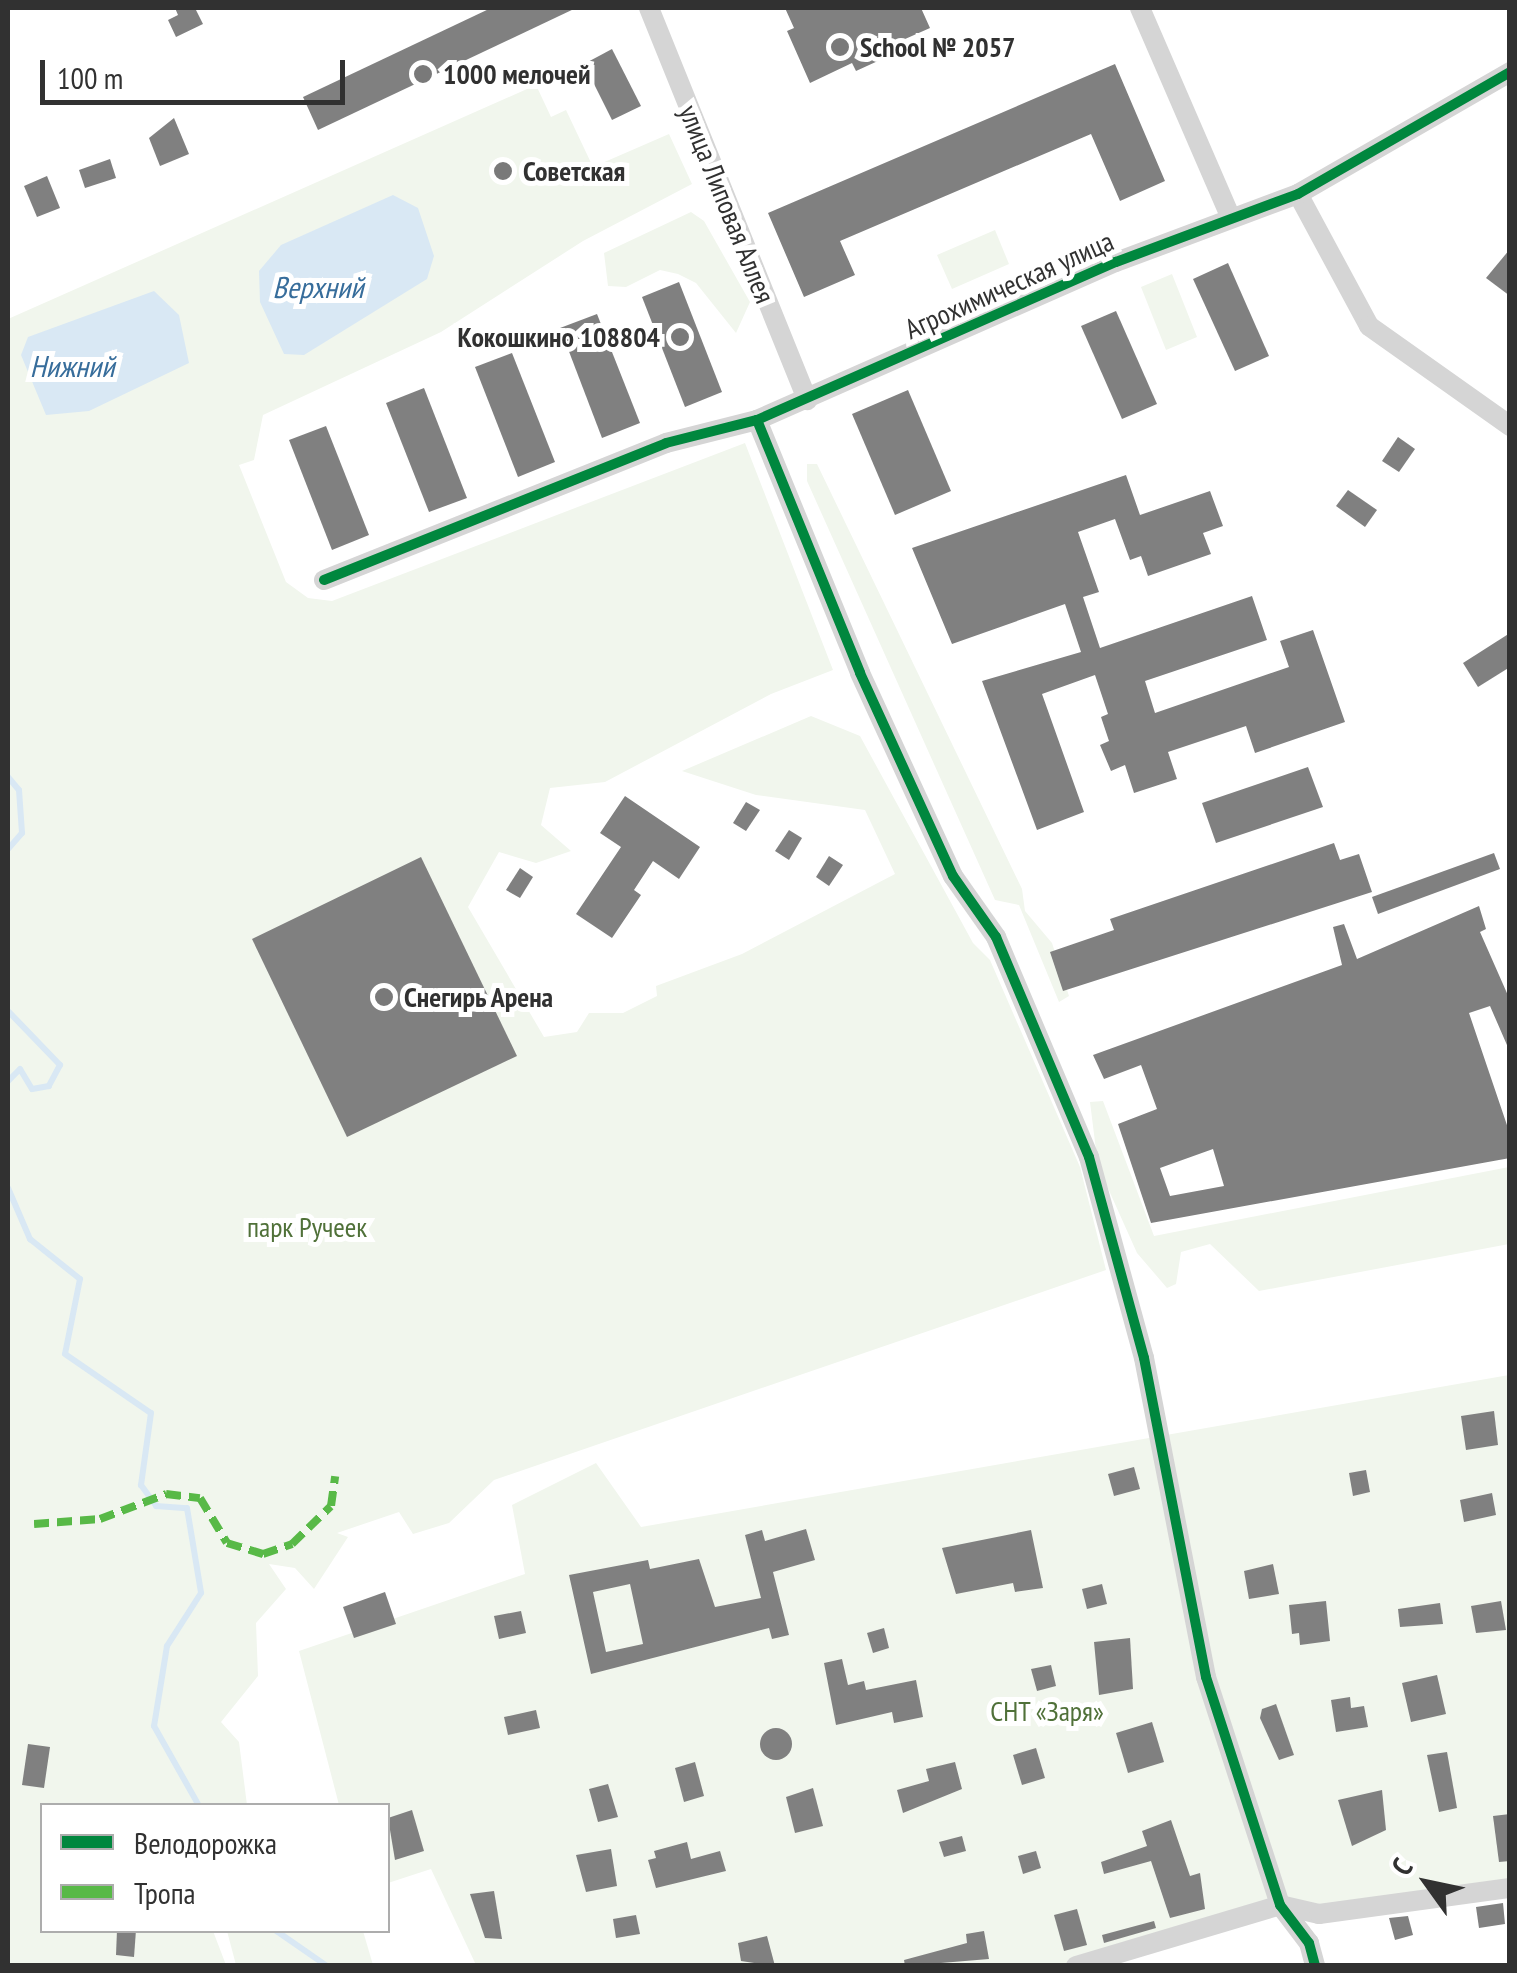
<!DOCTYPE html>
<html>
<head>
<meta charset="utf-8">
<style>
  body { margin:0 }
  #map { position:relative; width:1517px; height:1973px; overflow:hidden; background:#fff; font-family:"PT Sans Narrow",sans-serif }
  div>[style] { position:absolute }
  .green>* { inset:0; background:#f1f6ed }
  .water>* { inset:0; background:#d9e8f4 }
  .stream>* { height:6px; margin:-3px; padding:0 3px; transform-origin:3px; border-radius:3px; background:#d9e8f4 }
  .building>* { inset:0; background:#808080 }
  .round { border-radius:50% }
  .street>* { height:20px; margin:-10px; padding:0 10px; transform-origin:10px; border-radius:10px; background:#d5d5d5 }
  .quiet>* { height:8px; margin-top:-4px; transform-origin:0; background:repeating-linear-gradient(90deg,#58b947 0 15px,transparent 0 23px) }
  .cycleway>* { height:10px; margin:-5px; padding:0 5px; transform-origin:5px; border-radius:5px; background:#00873e }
  .dots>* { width:28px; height:28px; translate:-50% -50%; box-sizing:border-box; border:5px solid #fff; border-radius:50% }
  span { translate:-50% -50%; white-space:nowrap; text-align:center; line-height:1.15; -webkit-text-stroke:10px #fff; paint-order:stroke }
  .poi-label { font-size:28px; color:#313131; font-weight:700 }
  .left { translate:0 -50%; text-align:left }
  .right { translate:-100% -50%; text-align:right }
  .street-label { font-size:28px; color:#313131 }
  .park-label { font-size:28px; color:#507139 }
  .water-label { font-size:30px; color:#376d9b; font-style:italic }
  .frame { position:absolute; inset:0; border:10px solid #313131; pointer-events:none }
  .legend { position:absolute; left:40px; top:1803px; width:350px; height:130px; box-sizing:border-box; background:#fff; border:2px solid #adadad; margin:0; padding:12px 18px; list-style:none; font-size:30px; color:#313131 }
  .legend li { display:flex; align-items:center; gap:20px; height:50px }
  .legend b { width:50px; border:2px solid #adadad }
  .north { position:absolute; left:1377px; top:1833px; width:100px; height:100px; -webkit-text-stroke:8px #fff; paint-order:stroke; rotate:303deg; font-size:28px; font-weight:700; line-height:40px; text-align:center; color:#313131 }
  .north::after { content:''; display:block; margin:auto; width:35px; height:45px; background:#313131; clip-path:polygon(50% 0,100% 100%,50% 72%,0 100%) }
  .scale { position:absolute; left:40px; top:60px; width:305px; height:45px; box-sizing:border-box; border:5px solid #313131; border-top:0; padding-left:12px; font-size:30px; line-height:35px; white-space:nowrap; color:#313131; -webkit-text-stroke:8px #fff; paint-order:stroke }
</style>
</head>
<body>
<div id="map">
  <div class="green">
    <i style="clip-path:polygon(536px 85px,551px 117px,566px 110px,593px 167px,669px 134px,692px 184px,583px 241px,441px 332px,263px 415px,254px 460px,239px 465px,286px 582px,308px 598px,332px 601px,745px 443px,833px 670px,771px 694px,605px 782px,550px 788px,541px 825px,571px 851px,536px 863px,499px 852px,468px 907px,544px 1037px,577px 1032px,589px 1013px,623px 1013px,657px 996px,656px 986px,742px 954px,895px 874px,865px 810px,756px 795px,682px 771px,811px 716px,860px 736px,973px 943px,990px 960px,1080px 1167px,1106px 1270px,494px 1480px,449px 1523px,413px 1534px,399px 1512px,337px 1533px,348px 1537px,314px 1589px,295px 1568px,269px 1564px,286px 1589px,256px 1623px,258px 1676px,221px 1722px,239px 1742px,247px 1805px,42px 1806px,42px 1930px,213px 1931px,226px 1965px,8px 1965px,8px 319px)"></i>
    <i style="clip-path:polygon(691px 212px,704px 221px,750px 302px,736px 333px,696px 283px,678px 274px,660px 270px,626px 287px,608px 286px,604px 253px)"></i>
    <i style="clip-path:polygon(995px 230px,1009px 264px,952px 289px,937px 255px)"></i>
    <i style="clip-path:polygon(1172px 274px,1197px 337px,1166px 350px,1141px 287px)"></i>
    <i style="clip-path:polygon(807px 464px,817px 464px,1022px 889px,1025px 911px,1052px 943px,1069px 996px,1059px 1002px,1019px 905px,995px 900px,807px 481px)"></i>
    <i style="clip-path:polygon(1103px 1101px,1154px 1236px,1509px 1167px,1509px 1244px,1259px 1291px,1210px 1244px,1181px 1252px,1176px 1284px,1167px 1288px,1137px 1253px,1098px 1166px,1090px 1102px)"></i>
    <i style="clip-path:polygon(1509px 1375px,1509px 1888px,1319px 1914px,1280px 1905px,1087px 1965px,476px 1965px,431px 1869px,388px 1883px,388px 1806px,339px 1805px,299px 1651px,525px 1574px,512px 1505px,596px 1463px,641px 1527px)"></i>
    <i style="clip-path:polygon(227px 1931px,363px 1931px,373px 1965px,236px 1965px)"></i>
  </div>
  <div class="water">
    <i style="clip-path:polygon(393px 195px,418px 208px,434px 256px,427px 279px,304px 355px,284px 354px,260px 302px,259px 271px,281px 245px)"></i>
    <i style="clip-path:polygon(154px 291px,179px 315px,189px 363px,89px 411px,46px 415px,21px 355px,28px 337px)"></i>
  </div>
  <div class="stream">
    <i style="left:8px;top:777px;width:17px;rotate:50deg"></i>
    <i style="left:19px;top:790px;width:43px;rotate:86deg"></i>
    <i style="left:22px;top:833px;width:21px;rotate:131deg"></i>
    <i style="left:8px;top:1011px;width:75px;rotate:46.1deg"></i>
    <i style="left:60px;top:1065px;width:24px;rotate:118deg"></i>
    <i style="left:49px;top:1086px;width:17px;rotate:170deg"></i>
    <i style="left:32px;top:1089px;width:23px;rotate:-121deg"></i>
    <i style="left:20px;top:1069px;width:17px;rotate:135deg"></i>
    <i style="left:8px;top:1188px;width:56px;rotate:66.7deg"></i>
    <i style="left:30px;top:1239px;width:64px;rotate:38.7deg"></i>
    <i style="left:80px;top:1279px;width:76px;rotate:101.3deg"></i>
    <i style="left:65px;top:1354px;width:104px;rotate:34.5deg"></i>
    <i style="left:151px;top:1413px;width:73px;rotate:97.9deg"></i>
    <i style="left:141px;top:1485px;width:26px;rotate:54deg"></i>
    <i style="left:156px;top:1506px;width:31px;rotate:4deg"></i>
    <i style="left:187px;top:1508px;width:86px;rotate:80.6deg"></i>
    <i style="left:201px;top:1593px;width:63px;rotate:122.7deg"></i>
    <i style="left:167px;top:1646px;width:81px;rotate:99.2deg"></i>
    <i style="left:154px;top:1726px;width:92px;rotate:60.6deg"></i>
    <i style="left:275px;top:1930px;width:63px;rotate:34.7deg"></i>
  </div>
  <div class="building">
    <i style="clip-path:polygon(175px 8px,195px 8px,203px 24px,176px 37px,168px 20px,178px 15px)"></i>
    <i style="clip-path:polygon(491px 8px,576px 8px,318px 130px,303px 97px)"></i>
    <i style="clip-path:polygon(785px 8px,921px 8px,930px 28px,887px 47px,891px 55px,856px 71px,852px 63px,810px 83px,787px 31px,794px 28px)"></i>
    <i style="clip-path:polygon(612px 49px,641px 106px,612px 120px,584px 64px)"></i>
    <i style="clip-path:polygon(1115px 64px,1165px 181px,1120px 201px,1091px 134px,840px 241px,855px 275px,804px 297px,768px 213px)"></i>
    <i style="clip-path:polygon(174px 118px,189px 154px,160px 166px,149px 138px)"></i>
    <i style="clip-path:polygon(110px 159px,116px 178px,85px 188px,79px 170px)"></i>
    <i style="clip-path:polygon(47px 176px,60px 208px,37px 217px,24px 186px)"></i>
    <i style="clip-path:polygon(1510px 249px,1510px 296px,1486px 278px)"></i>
    <i style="clip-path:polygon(1228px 263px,1269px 356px,1235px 371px,1193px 279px)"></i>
    <i style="clip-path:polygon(679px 282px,722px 392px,685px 407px,642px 297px)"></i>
    <i style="clip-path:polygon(1116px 311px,1157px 404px,1122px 419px,1081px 326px)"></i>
    <i style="clip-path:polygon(597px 314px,640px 423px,602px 438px,560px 328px)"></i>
    <i style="clip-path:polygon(512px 353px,555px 462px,518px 477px,475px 367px)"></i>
    <i style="clip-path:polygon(424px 388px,467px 498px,429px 512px,386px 403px)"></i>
    <i style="clip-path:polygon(908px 390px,951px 491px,895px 515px,852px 414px)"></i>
    <i style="clip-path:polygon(326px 426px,369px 535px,332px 550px,289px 440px)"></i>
    <i style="clip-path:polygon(1398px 437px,1415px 449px,1399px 472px,1382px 461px)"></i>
    <i style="clip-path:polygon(1126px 475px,1140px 515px,1210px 491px,1223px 526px,1203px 533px,1211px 554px,1148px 576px,1141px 556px,1130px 560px,1115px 519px,1078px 532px,1099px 592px,1083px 597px,1100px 648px,1252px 596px,1267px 640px,1145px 681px,1155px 713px,1289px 667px,1280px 641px,1313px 630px,1345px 722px,1255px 753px,1246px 726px,1168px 752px,1177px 779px,1134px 793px,1125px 765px,1111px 771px,1100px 745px,1109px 741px,1101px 717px,1108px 714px,1095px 675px,1042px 694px,1084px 812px,1037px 830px,982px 681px,1081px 652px,1065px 604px,952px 644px,912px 548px)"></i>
    <i style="clip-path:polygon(1348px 490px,1377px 510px,1365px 527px,1336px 506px)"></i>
    <i style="clip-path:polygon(1510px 633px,1510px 667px,1478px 687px,1463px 663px)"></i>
    <i style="clip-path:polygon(1308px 767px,1323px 807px,1216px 843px,1202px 803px)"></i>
    <i style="clip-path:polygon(625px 796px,700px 847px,679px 879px,653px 861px,634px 890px,641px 895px,612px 938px,576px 914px,621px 847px,600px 833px)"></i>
    <i style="clip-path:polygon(746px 802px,760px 810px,746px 831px,733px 823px)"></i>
    <i style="clip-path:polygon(789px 830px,802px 838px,789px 860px,775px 851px)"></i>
    <i style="clip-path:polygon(1334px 843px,1340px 860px,1359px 854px,1372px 892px,1063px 991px,1050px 952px,1114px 930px,1110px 919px)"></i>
    <i style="clip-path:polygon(1494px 853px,1500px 869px,1378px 914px,1372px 897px)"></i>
    <i style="clip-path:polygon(829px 856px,843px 865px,829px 886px,816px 877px)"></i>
    <i style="clip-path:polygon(421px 857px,517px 1056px,347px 1137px,252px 939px)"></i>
    <i style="clip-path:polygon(520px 868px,533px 877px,520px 898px,506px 890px)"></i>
    <i style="clip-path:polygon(evenodd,1479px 906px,1486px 929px,1480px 932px,1510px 1000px,1510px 1052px,1490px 1006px,1469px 1013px,1510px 1134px,1510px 1158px,1151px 1223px,1118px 1124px,1157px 1109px,1141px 1065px,1104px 1079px,1093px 1055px,1342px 965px,1333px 927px,1344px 924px,1357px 959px,1479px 906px,1213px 1149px,1224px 1186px,1170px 1196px,1160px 1168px,1213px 1149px)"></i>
    <i style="clip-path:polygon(1494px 1411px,1498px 1445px,1466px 1450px,1461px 1416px)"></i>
    <i style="clip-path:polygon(1134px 1467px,1140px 1489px,1114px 1496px,1108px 1474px)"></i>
    <i style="clip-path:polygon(1366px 1470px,1370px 1492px,1353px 1496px,1349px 1473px)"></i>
    <i style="clip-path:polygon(1492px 1493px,1496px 1515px,1464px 1522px,1460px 1500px)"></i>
    <i style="clip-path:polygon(evenodd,806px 1529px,815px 1560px,773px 1572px,789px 1635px,772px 1639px,769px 1628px,591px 1674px,569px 1575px,648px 1560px,650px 1569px,699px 1559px,715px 1607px,761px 1598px,745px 1535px,762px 1530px,765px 1541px,806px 1529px,630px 1584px,643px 1644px,606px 1652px,593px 1592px,630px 1584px)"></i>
    <i style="clip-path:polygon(1031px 1530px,1043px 1588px,1015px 1592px,1013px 1583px,956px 1594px,942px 1548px)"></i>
    <i style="clip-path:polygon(1273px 1564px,1279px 1594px,1249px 1599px,1244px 1571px)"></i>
    <i style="clip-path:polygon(1102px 1584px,1107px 1604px,1087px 1609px,1082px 1589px)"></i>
    <i style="clip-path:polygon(385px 1592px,396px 1624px,354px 1638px,343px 1607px)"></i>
    <i style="clip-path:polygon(1326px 1601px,1330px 1641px,1300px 1645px,1299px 1633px,1292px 1634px,1289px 1605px)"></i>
    <i style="clip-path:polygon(1501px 1601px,1506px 1630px,1476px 1633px,1471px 1606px)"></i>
    <i style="clip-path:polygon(1440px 1603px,1443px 1624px,1400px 1627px,1398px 1609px)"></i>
    <i style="clip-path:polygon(521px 1611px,526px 1633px,499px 1639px,494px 1616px)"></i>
    <i style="clip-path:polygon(884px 1628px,889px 1648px,873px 1653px,867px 1633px)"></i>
    <i style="clip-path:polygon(1130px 1638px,1133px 1689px,1099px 1695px,1094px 1642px)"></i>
    <i style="clip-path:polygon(842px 1659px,848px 1685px,864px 1681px,866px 1690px,916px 1680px,923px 1717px,894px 1723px,892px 1712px,836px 1725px,824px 1663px)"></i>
    <i style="clip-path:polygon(1051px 1665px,1056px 1686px,1037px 1691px,1031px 1669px)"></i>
    <i style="clip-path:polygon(1437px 1675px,1446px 1714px,1411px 1722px,1402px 1683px)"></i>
    <i style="clip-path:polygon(1350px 1697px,1351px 1708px,1364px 1706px,1368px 1727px,1336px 1732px,1331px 1700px)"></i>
    <i style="clip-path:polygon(1276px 1704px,1294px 1755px,1279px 1760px,1260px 1718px,1262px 1709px)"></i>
    <i style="clip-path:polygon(536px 1710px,540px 1728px,508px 1735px,504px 1717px)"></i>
    <i style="clip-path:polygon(1152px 1722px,1164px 1762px,1128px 1773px,1116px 1733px)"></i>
    <i class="round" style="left:760px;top:1728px;width:32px;height:32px"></i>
    <i style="clip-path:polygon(28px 1744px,50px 1747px,44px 1788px,22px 1785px)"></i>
    <i style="clip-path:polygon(1036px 1748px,1045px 1778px,1022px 1785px,1013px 1755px)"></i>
    <i style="clip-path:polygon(1447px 1752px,1457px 1808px,1439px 1812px,1427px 1755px)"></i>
    <i style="clip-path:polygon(695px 1762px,704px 1796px,684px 1802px,675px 1768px)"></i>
    <i style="clip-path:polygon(955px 1762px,962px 1789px,903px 1813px,897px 1790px,929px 1781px,926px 1769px)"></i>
    <i style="clip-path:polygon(608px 1784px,618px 1817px,598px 1822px,589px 1789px)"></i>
    <i style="clip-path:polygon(813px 1788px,823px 1826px,795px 1833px,786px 1797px)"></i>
    <i style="clip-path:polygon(1382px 1790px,1386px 1830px,1352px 1846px,1338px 1800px)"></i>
    <i style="clip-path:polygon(412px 1810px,424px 1851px,395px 1860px,388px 1818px)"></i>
    <i style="clip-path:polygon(1510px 1814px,1510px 1861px,1499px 1862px,1493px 1816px)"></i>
    <i style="clip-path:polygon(1171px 1820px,1190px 1876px,1200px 1873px,1205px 1909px,1170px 1918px,1151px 1861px,1104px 1874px,1101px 1862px,1147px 1846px,1142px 1831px)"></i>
    <i style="clip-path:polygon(962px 1836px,966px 1851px,944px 1857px,939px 1842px)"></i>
    <i style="clip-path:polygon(687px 1842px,691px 1859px,720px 1851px,726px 1871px,656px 1888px,648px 1860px,656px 1858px,654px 1851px)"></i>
    <i style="clip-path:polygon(611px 1849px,617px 1886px,586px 1892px,576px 1855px)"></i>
    <i style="clip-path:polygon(1036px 1851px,1041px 1868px,1023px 1874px,1018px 1856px)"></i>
    <i style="clip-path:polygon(494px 1891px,502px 1939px,485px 1938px,470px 1894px)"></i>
    <i style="clip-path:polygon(1503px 1903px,1505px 1924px,1479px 1928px,1476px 1907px)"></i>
    <i style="clip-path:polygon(1077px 1909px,1087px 1945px,1064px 1951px,1054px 1915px)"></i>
    <i style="clip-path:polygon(636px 1915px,640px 1934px,616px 1938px,613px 1919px)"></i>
    <i style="clip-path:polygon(1408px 1916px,1413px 1935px,1395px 1940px,1389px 1918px)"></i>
    <i style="clip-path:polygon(1154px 1921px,1156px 1928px,1104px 1943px,1102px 1935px)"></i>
    <i style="clip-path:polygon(117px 1930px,136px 1930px,134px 1957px,116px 1955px)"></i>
    <i style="clip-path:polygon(984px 1931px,989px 1959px,905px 1966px,904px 1960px,967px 1943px,966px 1934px)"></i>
    <i style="clip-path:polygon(767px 1936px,775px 1966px,741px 1961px,738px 1943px)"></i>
  </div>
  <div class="street">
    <i style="left:649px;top:8px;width:423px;rotate:68deg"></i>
    <i style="left:1140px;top:8px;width:227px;rotate:66.6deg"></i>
    <i style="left:1298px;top:194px;width:150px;rotate:61.7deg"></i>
    <i style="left:1369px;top:326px;width:173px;rotate:35.3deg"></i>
    <i style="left:757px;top:420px;width:273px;rotate:67.8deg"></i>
    <i style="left:860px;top:673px;width:223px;rotate:65.4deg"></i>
    <i style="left:953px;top:876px;width:75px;rotate:54.8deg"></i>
    <i style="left:996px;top:937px;width:239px;rotate:67.1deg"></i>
    <i style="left:1089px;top:1157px;width:208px;rotate:74.7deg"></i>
    <i style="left:1144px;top:1358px;width:325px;rotate:79deg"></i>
    <i style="left:1206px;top:1677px;width:240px;rotate:72deg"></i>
    <i style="left:1280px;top:1905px;width:48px;rotate:52.7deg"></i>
    <i style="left:1309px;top:1943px;width:24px;rotate:75deg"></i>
    <i style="left:324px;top:580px;width:368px;rotate:-21.8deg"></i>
    <i style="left:666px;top:443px;width:94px;rotate:-14.2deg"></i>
    <i style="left:757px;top:420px;width:392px;rotate:-23.8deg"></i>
    <i style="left:1116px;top:262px;width:194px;rotate:-20.5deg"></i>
    <i style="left:1298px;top:194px;width:245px;rotate:-29.9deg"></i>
    <i style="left:1076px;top:1966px;width:213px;rotate:-16.6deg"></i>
    <i style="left:1280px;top:1905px;width:40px;rotate:13deg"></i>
    <i style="left:1319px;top:1914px;width:193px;rotate:-7.8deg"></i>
  </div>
  <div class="quiet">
    <i style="left:34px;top:1524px;width:66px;rotate:-4.3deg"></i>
    <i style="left:100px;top:1519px;width:71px;rotate:-20.7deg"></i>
    <i style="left:166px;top:1494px;width:34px;rotate:7deg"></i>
    <i style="left:200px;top:1498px;width:52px;rotate:59deg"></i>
    <i style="left:227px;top:1543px;width:38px;rotate:17deg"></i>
    <i style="left:263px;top:1554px;width:31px;rotate:-19deg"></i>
    <i style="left:292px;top:1544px;width:54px;rotate:-44.3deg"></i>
    <i style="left:331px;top:1506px;width:30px;rotate:-82deg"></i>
  </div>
  <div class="cycleway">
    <i style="left:757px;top:420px;width:273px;rotate:67.8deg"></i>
    <i style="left:860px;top:673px;width:223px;rotate:65.4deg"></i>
    <i style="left:953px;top:876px;width:75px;rotate:54.8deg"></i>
    <i style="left:996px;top:937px;width:239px;rotate:67.1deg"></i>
    <i style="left:1089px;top:1157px;width:208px;rotate:74.7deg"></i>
    <i style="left:1144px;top:1358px;width:325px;rotate:79deg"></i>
    <i style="left:1206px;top:1677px;width:240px;rotate:72deg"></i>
    <i style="left:1280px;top:1905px;width:48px;rotate:52.7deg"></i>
    <i style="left:1309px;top:1943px;width:24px;rotate:75deg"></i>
    <i style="left:324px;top:580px;width:368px;rotate:-21.8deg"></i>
    <i style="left:666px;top:443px;width:94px;rotate:-14.2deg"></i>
    <i style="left:757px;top:420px;width:392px;rotate:-23.8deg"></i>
    <i style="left:1116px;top:262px;width:194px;rotate:-20.5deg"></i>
    <i style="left:1298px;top:194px;width:245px;rotate:-29.9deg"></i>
  </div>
  <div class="dots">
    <i style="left:840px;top:47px;background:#797979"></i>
    <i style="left:423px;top:74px;background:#797979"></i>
    <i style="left:503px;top:171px;background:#797979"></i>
    <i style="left:680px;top:337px;background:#797979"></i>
    <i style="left:384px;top:997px;background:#797979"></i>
  </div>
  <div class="poi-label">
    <span class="left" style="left:860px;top:47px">School № 2057</span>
    <span class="left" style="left:443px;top:74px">1000 мелочей</span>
    <span class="left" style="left:523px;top:171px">Советская</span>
    <span class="right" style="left:660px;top:337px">Кокошкино 108804</span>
    <span class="left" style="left:404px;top:997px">Снегирь Арена</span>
  </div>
  <div class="street-label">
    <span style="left:727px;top:204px;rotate:68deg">улица Липовая Аллея</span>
    <span style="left:1009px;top:285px;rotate:-24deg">Агрохимическая улица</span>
  </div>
  <div class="park-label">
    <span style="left:307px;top:1227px">парк Ручеек</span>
    <span style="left:1047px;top:1711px">СНТ «Заря»</span>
  </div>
  <div class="water-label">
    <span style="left:318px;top:287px">Верхний</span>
    <span style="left:72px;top:366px">Нижний</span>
  </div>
  <div class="frame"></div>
  <ul class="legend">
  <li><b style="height:12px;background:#00873e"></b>Велодорожка</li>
  <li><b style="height:12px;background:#58b947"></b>Тропа</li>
  </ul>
  <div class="north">С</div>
  <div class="scale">100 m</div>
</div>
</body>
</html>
